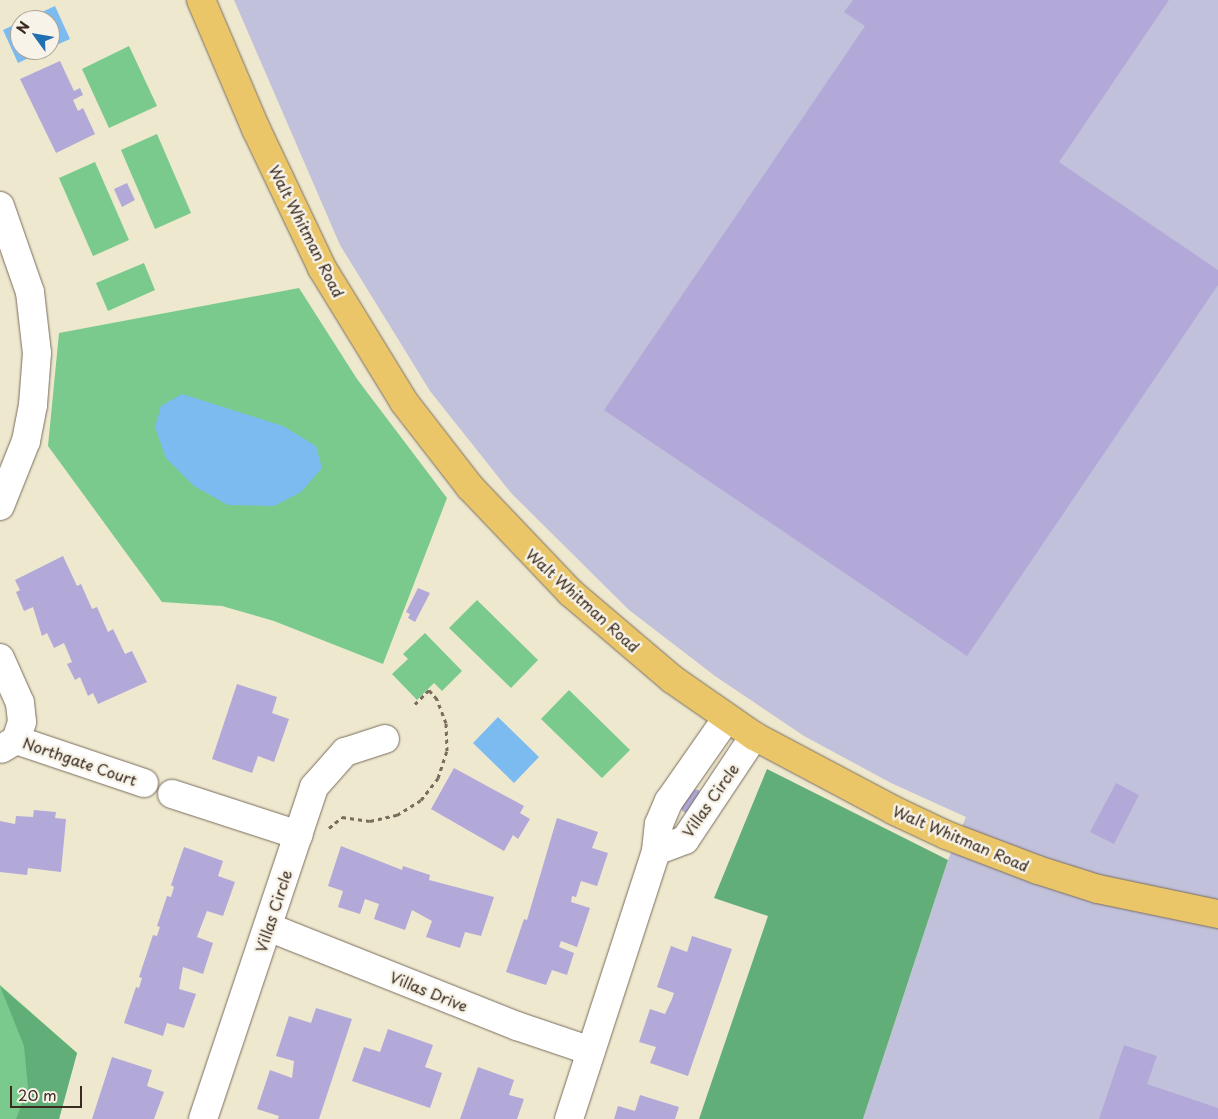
<!DOCTYPE html>
<html>
<head>
<meta charset="utf-8">
<style>
  body { margin:0 }
  #map { position:relative; width:1218px; height:1119px; overflow:hidden; background:#eee8cf; font-family:"Playpen Sans",sans-serif }
  div>[style] { position:absolute }
  .industrial>* { inset:0; background:#c2c1dc }
  .green>* { inset:0; background:#79ca8c }
  .forest>* { inset:0; background:#62ae78 }
  .water>* { inset:0; background:#7cbbf0 }
  .building>* { inset:0; background:#b2a9d8 }
  .path>* { height:3px; margin-top:-1.5px; transform-origin:0; background:repeating-linear-gradient(90deg,#7a6c5c 0 4px,transparent 0 8px) }
  .roads { filter:drop-shadow(0 0 1px #7a6c5c) drop-shadow(0 0 1px #7a6c5c) }
  .minor>* { height:28px; margin:-14px; padding:0 14px; transform-origin:14px; border-radius:14px; background:#fff }
  .major>* { height:28px; margin:-14px; padding:0 14px; transform-origin:14px; border-radius:14px; background:#eac669 }
  span { translate:-50% -50%; white-space:nowrap; text-align:center; line-height:1.15; -webkit-text-stroke:5px #f7f3e8; paint-order:stroke }
  .street-label { font-size:15px; color:#3b2a1e }
  .north { position:absolute; left:10px; top:10px; width:50px; height:50px; box-sizing:border-box; background:#f7f3e8; border:1px solid #aca397; border-radius:50%; rotate:302deg; font-size:14px; font-weight:700; line-height:20px; text-align:center; color:#3b2a1e }
  .north::after { content:''; display:block; margin:auto; width:18px; height:22px; background:#1f6fb2; clip-path:polygon(50% 0,100% 100%,50% 72%,0 100%) }
  .scale { position:absolute; left:10px; top:1086px; width:72px; height:22px; box-sizing:border-box; border:2px solid #3b2a1e; border-top:0; padding-left:6px; font-size:15px; line-height:18px; white-space:nowrap; color:#3b2a1e; -webkit-text-stroke:4px #f7f3e8; paint-order:stroke }
</style>
</head>
<body>
<div id="map">
  <div class="industrial">
    <i style="clip-path:polygon(234px 0,1218px 0,1218px 1119px,863px 1119px,948px 860px,966px 817px,891px 783px,804px 736px,715px 676px,629px 610px,511px 493px,430px 391px,340px 245px)"></i>
  </div>
  <div class="green">
    <i style="clip-path:polygon(129px 46px,157px 106px,109px 128px,82px 69px)"></i>
    <i style="clip-path:polygon(157px 134px,191px 213px,155px 229px,121px 150px)"></i>
    <i style="clip-path:polygon(95px 162px,129px 240px,93px 256px,59px 178px)"></i>
    <i style="clip-path:polygon(144px 263px,155px 290px,108px 311px,96px 283px)"></i>
    <i style="clip-path:polygon(299px 288px,357px 379px,447px 498px,383px 664px,274px 621px,222px 606px,162px 602px,48px 446px,59px 333px)"></i>
    <i style="clip-path:polygon(477px 600px,538px 660px,511px 688px,449px 628px)"></i>
    <i style="clip-path:polygon(425px 633px,462px 671px,442px 691px,434px 683px,417px 700px,392px 674px,408px 659px,403px 654px)"></i>
    <i style="clip-path:polygon(569px 690px,630px 750px,602px 778px,541px 719px)"></i>
    <i style="clip-path:polygon(0 985px,77px 1053px,59px 1119px,0 1119px)"></i>
  </div>
  <div class="forest">
    <i style="clip-path:polygon(767px 769px,948px 860px,863px 1119px,699px 1119px,768px 916px,714px 898px)"></i>
    <i style="clip-path:polygon(0 986px,77px 1053px,59px 1119px,16px 1119px,28px 1088px,24px 1046px)"></i>
  </div>
  <div class="water">
    <i style="clip-path:polygon(55px 6px,70px 39px,50px 48px,50px 20px,24px 20px)"></i>
    <i style="clip-path:polygon(20px 22px,20px 50px,46px 50px,18px 63px,3px 30px)"></i>
    <i style="clip-path:polygon(182px 394px,283px 426px,316px 446px,322px 468px,301px 492px,274px 506px,228px 505px,194px 486px,166px 458px,155px 427px,161px 406px)"></i>
    <i style="clip-path:polygon(498px 717px,539px 757px,514px 783px,473px 743px)"></i>
  </div>
  <div class="building">
    <i style="clip-path:polygon(853px 0,1169px 0,1059px 162px,1218px 270px,1218px 285px,967px 656px,604px 410px,865px 26px,844px 12px)"></i>
    <i style="clip-path:polygon(60px 61px,74px 91px,80px 88px,83px 95px,73px 100px,78px 111px,83px 108px,95px 134px,56px 153px,20px 79px)"></i>
    <i style="clip-path:polygon(127px 183px,135px 200px,122px 207px,114px 189px)"></i>
    <i style="clip-path:polygon(63px 556px,77px 586px,81px 584px,92px 609px,97px 607px,108px 632px,113px 629px,125px 654px,132px 651px,147px 682px,98px 704px,93px 693px,88px 696px,80px 677px,75px 680px,67px 664px,72px 662px,64px 643px,54px 648px,47px 633px,42px 636px,33px 607px,24px 611px,16px 592px,20px 590px,15px 580px)"></i>
    <i style="clip-path:polygon(418px 588px,430px 593px,415px 622px,408px 618px,410px 614px,406px 612px)"></i>
    <i style="clip-path:polygon(237px 684px,277px 697px,272px 713px,289px 719px,274px 762px,258px 756px,252px 773px,212px 759px)"></i>
    <i style="clip-path:polygon(454px 768px,524px 806px,520px 813px,530px 819px,518px 839px,513px 835px,504px 851px,431px 809px)"></i>
    <i style="clip-path:polygon(1116px 783px,1139px 795px,1114px 844px,1090px 832px)"></i>
    <i style="clip-path:polygon(690px 789px,699px 790px,703px 799px,689px 816px,677px 806px)"></i>
    <i style="clip-path:polygon(34px 810px,56px 812px,55px 818px,66px 819px,61px 872px,28px 868px,27px 875px,0 872px,0 821px,15px 824px,16px 816px,33px 817px)"></i>
    <i style="clip-path:polygon(557px 818px,598px 832px,592px 848px,608px 853px,597px 886px,581px 881px,576px 897px,572px 896px,571px 902px,590px 908px,577px 947px,561px 941px,559px 947px,574px 953px,567px 975px,552px 970px,546px 985px,506px 972px,524px 919px,527px 920px)"></i>
    <i style="clip-path:polygon(341px 846px,402px 870px,403px 866px,430px 875px,429px 880px,494px 897px,481px 936px,465px 932px,460px 948px,426px 937px,432px 921px,412px 910px,405px 930px,374px 919px,379px 904px,365px 899px,360px 914px,338px 907px,343px 891px,328px 886px)"></i>
    <i style="clip-path:polygon(184px 847px,223px 861px,218px 876px,235px 882px,223px 916px,207px 911px,197px 937px,213px 943px,203px 974px,183px 967px,179px 989px,196px 994px,184px 1028px,167px 1023px,163px 1036px,124px 1023px,136px 987px,139px 988px,142px 978px,139px 977px,153px 935px,157px 936px,160px 927px,157px 926px,167px 896px,171px 897px,174px 887px,171px 885px)"></i>
    <i style="clip-path:polygon(692px 936px,732px 949px,688px 1076px,650px 1063px,656px 1047px,639px 1042px,650px 1009px,665px 1014px,672px 999px,674px 993px,657px 987px,671px 946px,687px 952px)"></i>
    <i style="clip-path:polygon(316px 1008px,352px 1019px,319px 1119px,278px 1119px,279px 1116px,257px 1109px,270px 1070px,292px 1078px,294px 1061px,276px 1056px,289px 1016px,311px 1023px)"></i>
    <i style="clip-path:polygon(388px 1029px,433px 1045px,425px 1067px,442px 1073px,430px 1108px,352px 1081px,364px 1047px,380px 1052px)"></i>
    <i style="clip-path:polygon(1124px 1045px,1157px 1056px,1147px 1084px,1218px 1108px,1218px 1119px,1099px 1119px)"></i>
    <i style="clip-path:polygon(112px 1057px,152px 1070px,147px 1086px,164px 1092px,154px 1119px,92px 1119px)"></i>
    <i style="clip-path:polygon(478px 1067px,514px 1080px,509px 1095px,524px 1099px,517px 1119px,460px 1119px)"></i>
    <i style="clip-path:polygon(640px 1095px,679px 1107px,675px 1119px,614px 1119px,618px 1106px,635px 1111px)"></i>
  </div>
  <div class="path">
    <i style="left:329px;top:828px;width:17px;rotate:-40deg"></i>
    <i style="left:342px;top:817px;width:28px;rotate:8deg"></i>
    <i style="left:370px;top:821px;width:28px;rotate:-13deg"></i>
    <i style="left:397px;top:815px;width:28px;rotate:-32deg"></i>
    <i style="left:421px;top:800px;width:28px;rotate:-52deg"></i>
    <i style="left:438px;top:778px;width:28px;rotate:-72deg"></i>
    <i style="left:447px;top:751px;width:28px;rotate:-92deg"></i>
    <i style="left:446px;top:723px;width:26px;rotate:-111deg"></i>
    <i style="left:437px;top:699px;width:12px;rotate:-132deg"></i>
    <i style="left:429px;top:690px;width:20px;rotate:135deg"></i>
  </div>
  <div class="roads">
    <div class="minor">
      <i style="left:0;top:206px;width:91px;rotate:70.8deg"></i>
      <i style="left:30px;top:292px;width:61px;rotate:83.5deg"></i>
      <i style="left:37px;top:353px;width:52px;rotate:94.4deg"></i>
      <i style="left:33px;top:405px;width:37px;rotate:101deg"></i>
      <i style="left:26px;top:441px;width:70px;rotate:111.8deg"></i>
      <i style="left:0;top:658px;width:49px;rotate:66deg"></i>
      <i style="left:20px;top:703px;width:19px;rotate:84deg"></i>
      <i style="left:22px;top:722px;width:19px;rotate:108deg"></i>
      <i style="left:16px;top:740px;width:17px;rotate:149deg"></i>
      <i style="left:16px;top:740px;width:135px;rotate:18.6deg"></i>
      <i style="left:172px;top:794px;width:133px;rotate:18deg"></i>
      <i style="left:656px;top:851px;width:31px;rotate:-21deg"></i>
      <i style="left:685px;top:840px;width:125px;rotate:-56.4deg"></i>
      <i style="left:268px;top:927px;width:268px;rotate:21.7deg"></i>
      <i style="left:517px;top:1026px;width:78px;rotate:18.7deg"></i>
      <i style="left:203px;top:1119px;width:350px;rotate:-71.5deg"></i>
      <i style="left:314px;top:787px;width:47px;rotate:-48.5deg"></i>
      <i style="left:345px;top:752px;width:42px;rotate:-18deg"></i>
      <i style="left:569px;top:1119px;width:282px;rotate:-72deg"></i>
      <i style="left:656px;top:851px;width:27px;rotate:-84deg"></i>
      <i style="left:659px;top:824px;width:25px;rotate:-67deg"></i>
      <i style="left:669px;top:801px;width:101px;rotate:-55.1deg"></i>
    </div>
    <div class="major">
      <i style="left:201px;top:0;width:140px;rotate:66.9deg"></i>
      <i style="left:256px;top:129px;width:154px;rotate:64.6deg"></i>
      <i style="left:322px;top:268px;width:157px;rotate:58.5deg"></i>
      <i style="left:404px;top:402px;width:108px;rotate:52.2deg"></i>
      <i style="left:470px;top:487px;width:146px;rotate:46.4deg"></i>
      <i style="left:571px;top:593px;width:133px;rotate:40.4deg"></i>
      <i style="left:672px;top:679px;width:100px;rotate:34.8deg"></i>
      <i style="left:754px;top:736px;width:157px;rotate:28deg"></i>
      <i style="left:893px;top:810px;width:59px;rotate:25.3deg"></i>
      <i style="left:946px;top:835px;width:98px;rotate:20.8deg"></i>
      <i style="left:1038px;top:870px;width:63px;rotate:17.6deg"></i>
      <i style="left:1098px;top:889px;width:123px;rotate:11.8deg"></i>
    </div>
  </div>
  <div class="street-label">
    <span style="left:307px;top:231px;rotate:63deg">Walt Whitman Road</span>
    <span style="left:583px;top:600px;rotate:42deg">Walt Whitman Road</span>
    <span style="left:80px;top:761px;rotate:19deg">Northgate Court</span>
    <span style="left:710px;top:800px;rotate:-55deg">Villas Circle</span>
    <span style="left:961px;top:838px;rotate:23deg">Walt Whitman Road</span>
    <span style="left:273px;top:911px;rotate:-72deg">Villas Circle</span>
    <span style="left:429px;top:991px;rotate:22deg">Villas Drive</span>
  </div>
  <div class="north">N</div>
  <div class="scale">20 m</div>
</div>
</body>
</html>
